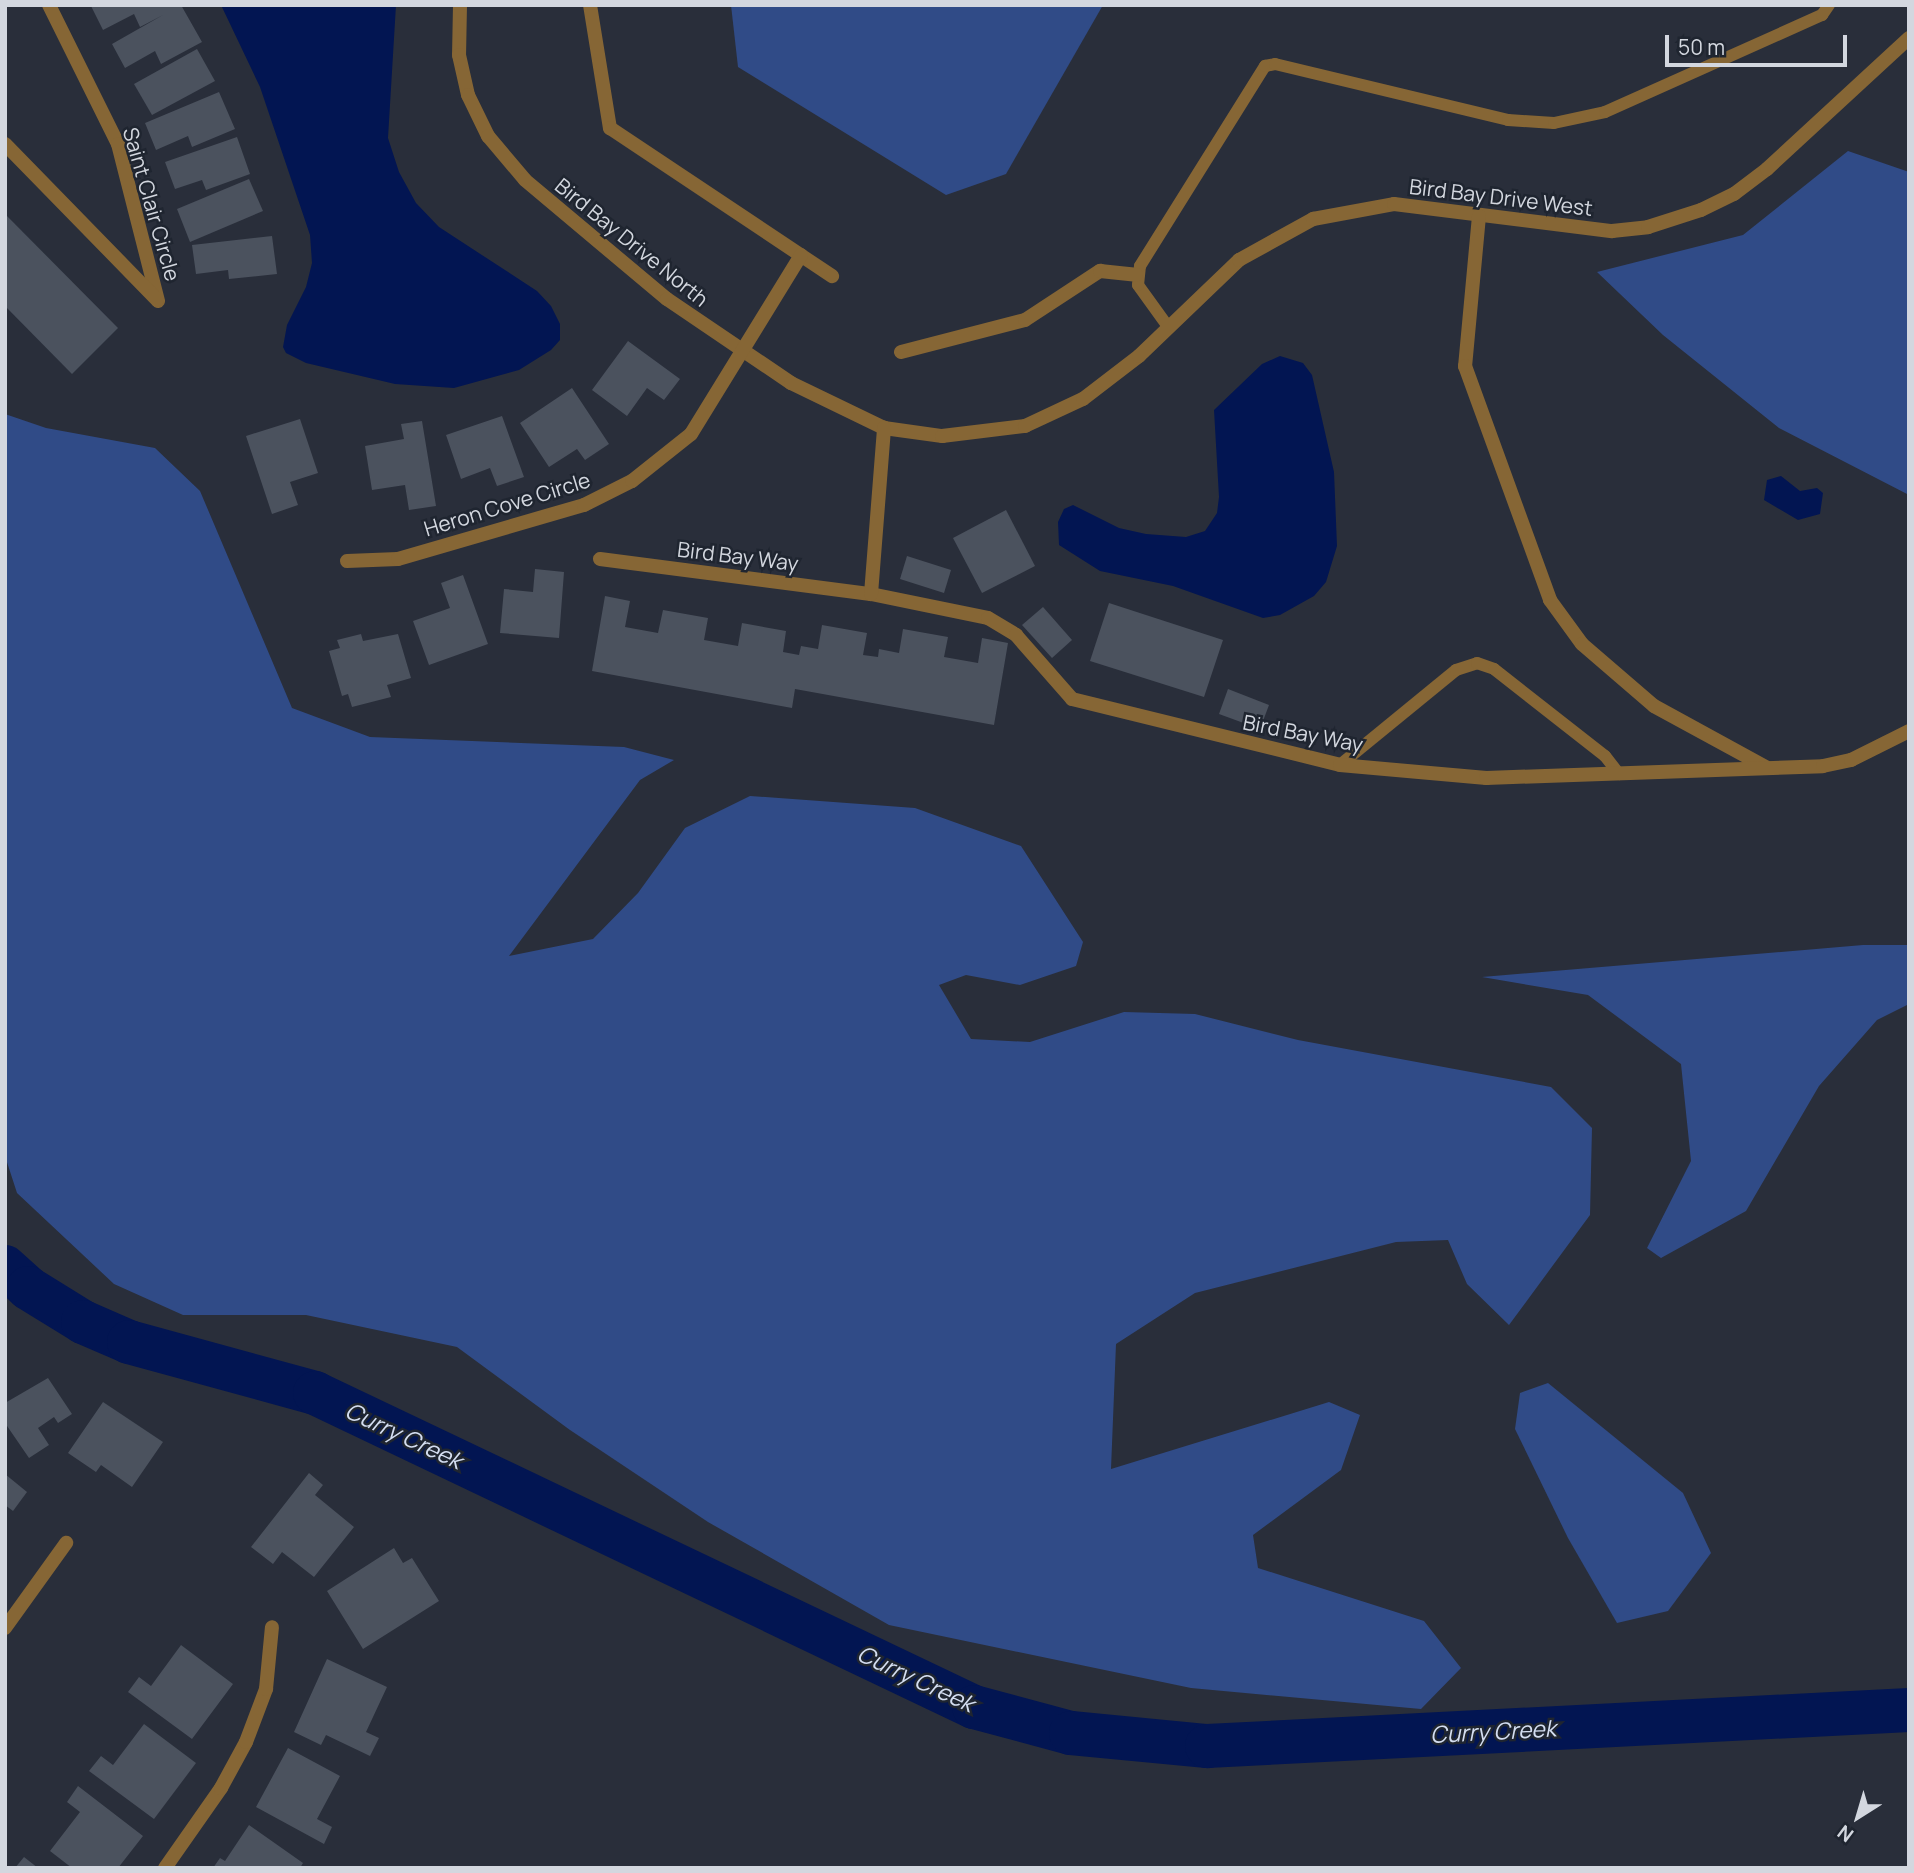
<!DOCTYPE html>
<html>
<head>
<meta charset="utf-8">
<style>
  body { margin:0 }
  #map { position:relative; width:1914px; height:1873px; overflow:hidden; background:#292e3a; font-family:Manrope,sans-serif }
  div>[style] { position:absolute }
  .green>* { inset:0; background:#304b87 }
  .water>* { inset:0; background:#021552 }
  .river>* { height:44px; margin:-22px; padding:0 22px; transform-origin:22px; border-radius:22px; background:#021552 }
  .building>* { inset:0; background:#4b525e }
  .lane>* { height:12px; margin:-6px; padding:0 6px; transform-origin:6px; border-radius:6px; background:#866635 }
  .street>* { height:14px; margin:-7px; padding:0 7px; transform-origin:7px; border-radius:7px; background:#866635 }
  span { translate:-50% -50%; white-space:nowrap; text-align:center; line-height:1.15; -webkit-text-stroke:5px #1f2530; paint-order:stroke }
  .street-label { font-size:21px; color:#d3d7df }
  .water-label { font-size:23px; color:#d4def1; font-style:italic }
  .frame { position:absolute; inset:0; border:7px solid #d3d7df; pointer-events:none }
  .north { position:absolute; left:1823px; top:1782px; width:70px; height:70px; -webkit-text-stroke:5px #1f2530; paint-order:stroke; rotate:217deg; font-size:19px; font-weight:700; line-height:28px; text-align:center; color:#d3d7df }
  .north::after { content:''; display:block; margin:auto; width:24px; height:32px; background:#d3d7df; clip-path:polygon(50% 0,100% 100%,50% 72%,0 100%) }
  .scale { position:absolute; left:1665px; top:35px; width:182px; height:32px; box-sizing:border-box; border:4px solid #d3d7df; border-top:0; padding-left:9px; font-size:21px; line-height:24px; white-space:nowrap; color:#d3d7df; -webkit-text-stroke:5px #1f2530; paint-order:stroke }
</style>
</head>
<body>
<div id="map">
  <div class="green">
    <i style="clip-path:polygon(731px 5px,1103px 5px,1006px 174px,946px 195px,738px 67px)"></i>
    <i style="clip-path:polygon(1848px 151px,1909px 172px,1909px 495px,1779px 428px,1663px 335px,1597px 272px,1743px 235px)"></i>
    <i style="clip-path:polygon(5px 414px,46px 428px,155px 448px,200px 491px,292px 708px,370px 737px,624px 747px,674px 760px,640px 780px,509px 956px,593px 939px,638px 893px,685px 828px,750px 796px,915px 808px,1021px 846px,1083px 942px,1076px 966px,1020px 985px,966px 975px,939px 985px,971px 1039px,1030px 1042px,1124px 1012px,1195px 1014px,1298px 1040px,1551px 1087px,1592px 1128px,1590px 1215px,1509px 1325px,1467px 1284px,1448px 1240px,1396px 1242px,1195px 1293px,1116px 1344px,1111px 1469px,1329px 1402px,1360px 1415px,1341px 1470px,1253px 1535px,1258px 1568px,1424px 1621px,1461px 1668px,1421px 1709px,1191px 1688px,889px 1625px,708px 1522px,570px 1430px,457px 1347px,306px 1315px,183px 1315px,114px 1284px,17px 1193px,5px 1156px)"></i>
    <i style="clip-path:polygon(1863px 945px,1909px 945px,1909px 1004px,1877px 1020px,1819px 1086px,1746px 1211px,1661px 1258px,1647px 1248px,1691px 1161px,1681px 1064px,1588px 995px,1482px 977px)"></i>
    <i style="clip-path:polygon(1548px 1383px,1683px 1493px,1711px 1553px,1668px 1611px,1617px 1623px,1568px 1538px,1515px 1429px,1520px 1393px)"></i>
  </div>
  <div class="water">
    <i style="clip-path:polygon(221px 5px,396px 5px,388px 138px,399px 172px,416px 203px,439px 227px,537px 291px,551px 306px,560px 324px,560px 340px,551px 350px,519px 370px,454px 388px,395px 384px,306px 363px,286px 353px,283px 347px,287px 325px,306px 287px,312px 263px,310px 235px,260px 87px)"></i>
    <i style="clip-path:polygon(1280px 356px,1303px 363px,1312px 375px,1334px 472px,1337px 546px,1326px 582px,1314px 596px,1280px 615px,1263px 618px,1173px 586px,1100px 571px,1059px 545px,1058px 522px,1064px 509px,1073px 505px,1119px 528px,1146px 534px,1186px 537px,1205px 531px,1217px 513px,1219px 497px,1214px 410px,1262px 364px)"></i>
    <i style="clip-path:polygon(1781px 476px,1800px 491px,1817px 488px,1823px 493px,1820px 514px,1798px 520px,1764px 500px,1767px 480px)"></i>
  </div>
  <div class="river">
    <i style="left:5px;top:1267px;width:31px;rotate:42deg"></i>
    <i style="left:28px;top:1288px;width:65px;rotate:31.7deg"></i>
    <i style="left:83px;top:1322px;width:50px;rotate:23.5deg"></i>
    <i style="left:129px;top:1342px;width:193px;rotate:15.3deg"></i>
    <i style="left:315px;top:1393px;width:730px;rotate:25.48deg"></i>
    <i style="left:974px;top:1707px;width:100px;rotate:15deg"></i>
    <i style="left:1071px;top:1733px;width:137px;rotate:5.5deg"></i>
    <i style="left:1207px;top:1746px;width:703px;rotate:-2.94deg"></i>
  </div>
  <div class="building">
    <i style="clip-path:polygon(181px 5px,202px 42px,161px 64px,155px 51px,125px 68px,112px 44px,163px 15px,140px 27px,134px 14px,103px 30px,91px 6px)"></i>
    <i style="clip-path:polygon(197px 49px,215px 81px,152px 115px,134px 84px)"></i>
    <i style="clip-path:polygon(219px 92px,235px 129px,192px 147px,188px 136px,156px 150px,145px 123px)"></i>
    <i style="clip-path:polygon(237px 137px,250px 174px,206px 190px,202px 180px,175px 189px,165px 162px)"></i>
    <i style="clip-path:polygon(249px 179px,263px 211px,190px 242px,177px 209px)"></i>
    <i style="clip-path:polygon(5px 214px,118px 328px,72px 374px,5px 306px)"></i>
    <i style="clip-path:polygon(272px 236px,277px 274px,229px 279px,228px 270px,196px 274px,192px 245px)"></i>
    <i style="clip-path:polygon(628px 341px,680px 379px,664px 400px,647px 388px,627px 416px,592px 390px)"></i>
    <i style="clip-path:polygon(572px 388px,609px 444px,585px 460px,577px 449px,549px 467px,520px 423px)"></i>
    <i style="clip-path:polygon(502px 416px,524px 477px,497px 486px,490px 468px,461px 479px,446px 435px)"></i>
    <i style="clip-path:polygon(300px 419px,318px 473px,290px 482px,298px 505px,272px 514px,246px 436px)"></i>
    <i style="clip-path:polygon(422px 421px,436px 506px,409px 510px,405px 485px,372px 490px,365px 446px,404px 439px,401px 424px)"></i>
    <i style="clip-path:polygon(1006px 510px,1035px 566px,982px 593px,953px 538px)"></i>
    <i style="clip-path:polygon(907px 556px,951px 570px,944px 593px,900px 579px)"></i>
    <i style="clip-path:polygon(535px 569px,564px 572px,559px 638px,500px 633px,504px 589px,533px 592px)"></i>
    <i style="clip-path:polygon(463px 575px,488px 644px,429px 665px,413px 621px,450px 608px,441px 583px)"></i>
    <i style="clip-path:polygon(605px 596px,630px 601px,625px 627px,658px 633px,663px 610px,708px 618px,704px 640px,738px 646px,742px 623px,786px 631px,783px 652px,799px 655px,801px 646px,818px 649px,822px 625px,867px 633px,863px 655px,878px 657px,879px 649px,899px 653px,903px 629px,948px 637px,944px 657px,978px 663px,982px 638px,1008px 643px,994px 725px,795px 689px,792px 708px,592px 671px)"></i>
    <i style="clip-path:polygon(1109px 603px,1223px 640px,1204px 697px,1090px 661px)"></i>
    <i style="clip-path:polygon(1043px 607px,1072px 640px,1052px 658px,1022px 625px)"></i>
    <i style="clip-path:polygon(361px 634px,363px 641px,398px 634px,411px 678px,387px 685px,391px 697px,352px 707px,348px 694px,342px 696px,329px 651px,340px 648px,337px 640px)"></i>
    <i style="clip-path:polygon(1228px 689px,1269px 705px,1260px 729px,1219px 714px)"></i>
    <i style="clip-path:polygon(48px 1378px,72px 1414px,58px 1423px,54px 1417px,38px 1428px,49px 1445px,29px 1458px,5px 1423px,5px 1403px)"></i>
    <i style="clip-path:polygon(103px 1402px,163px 1442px,132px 1487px,101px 1465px,96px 1472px,68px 1453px)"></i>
    <i style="clip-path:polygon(309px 1473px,323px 1485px,315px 1495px,354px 1527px,314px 1577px,282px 1552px,273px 1564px,251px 1547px)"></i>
    <i style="clip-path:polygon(5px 1474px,27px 1492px,13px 1511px,5px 1505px)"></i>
    <i style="clip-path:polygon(394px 1548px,403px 1563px,412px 1558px,439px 1601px,363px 1649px,327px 1591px)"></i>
    <i style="clip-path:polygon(181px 1645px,233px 1684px,192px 1739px,128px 1692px,139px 1677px,151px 1686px)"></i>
    <i style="clip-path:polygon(327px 1659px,387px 1687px,366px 1732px,379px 1738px,370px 1756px,326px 1735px,321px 1745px,294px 1732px)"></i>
    <i style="clip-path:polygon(144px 1724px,196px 1763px,154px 1819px,89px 1771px,101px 1756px,113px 1765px)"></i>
    <i style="clip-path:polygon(288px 1748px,340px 1776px,317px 1819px,332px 1827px,324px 1844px,256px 1807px)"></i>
    <i style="clip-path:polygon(78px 1786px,143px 1836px,118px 1868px,72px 1868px,50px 1851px,80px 1812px,67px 1802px)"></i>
    <i style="clip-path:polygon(249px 1825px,303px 1863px,300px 1868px,213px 1868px,220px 1858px,225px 1861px)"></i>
    <i style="clip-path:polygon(24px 1857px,38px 1868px,15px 1868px)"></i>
  </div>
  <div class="lane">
    <i style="left:1169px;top:328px;width:53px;rotate:-125.8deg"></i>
    <i style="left:1138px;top:285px;width:19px;rotate:-84deg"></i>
    <i style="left:1140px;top:266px;width:236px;rotate:-58deg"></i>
    <i style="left:1265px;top:66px;width:10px;rotate:-11deg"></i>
    <i style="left:1275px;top:64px;width:240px;rotate:13.5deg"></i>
    <i style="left:1508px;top:120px;width:46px;rotate:3.7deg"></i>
    <i style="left:1554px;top:123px;width:52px;rotate:-12.2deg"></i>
    <i style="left:1605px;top:112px;width:238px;rotate:-24.1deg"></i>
    <i style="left:1822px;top:15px;width:12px;rotate:-55deg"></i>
    <i style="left:1340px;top:765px;width:150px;rotate:-39.3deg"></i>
    <i style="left:1456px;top:670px;width:22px;rotate:-18deg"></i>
    <i style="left:1477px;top:663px;width:18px;rotate:19deg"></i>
    <i style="left:1494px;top:669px;width:141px;rotate:38.1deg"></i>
    <i style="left:1605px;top:756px;width:23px;rotate:52deg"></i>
  </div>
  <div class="street">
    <i style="left:49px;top:5px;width:155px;rotate:63.6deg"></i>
    <i style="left:118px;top:144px;width:162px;rotate:75.7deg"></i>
    <i style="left:460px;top:5px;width:50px;rotate:91.1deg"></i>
    <i style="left:459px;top:55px;width:41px;rotate:77.3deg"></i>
    <i style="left:468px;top:95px;width:46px;rotate:64deg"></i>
    <i style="left:488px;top:136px;width:57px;rotate:49.9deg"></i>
    <i style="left:525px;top:180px;width:185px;rotate:40deg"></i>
    <i style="left:667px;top:299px;width:150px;rotate:34.1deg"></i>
    <i style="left:791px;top:383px;width:103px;rotate:25.8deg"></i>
    <i style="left:884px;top:428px;width:59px;rotate:7.9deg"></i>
    <i style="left:942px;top:436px;width:84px;rotate:-6.9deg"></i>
    <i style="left:1025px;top:426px;width:64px;rotate:-25deg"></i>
    <i style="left:1083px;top:399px;width:71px;rotate:-37.5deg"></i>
    <i style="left:1139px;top:356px;width:139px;rotate:-43.8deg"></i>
    <i style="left:1239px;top:260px;width:85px;rotate:-29deg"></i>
    <i style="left:1313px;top:219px;width:82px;rotate:-10.5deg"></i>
    <i style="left:1394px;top:204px;width:220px;rotate:7.1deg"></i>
    <i style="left:1612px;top:231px;width:36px;rotate:-6deg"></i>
    <i style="left:1648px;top:227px;width:56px;rotate:-17.8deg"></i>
    <i style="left:1701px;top:210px;width:37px;rotate:-26deg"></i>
    <i style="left:1734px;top:194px;width:41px;rotate:-37.1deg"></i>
    <i style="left:1767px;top:169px;width:193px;rotate:-42.7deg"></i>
    <i style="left:590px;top:5px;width:125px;rotate:80.8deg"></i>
    <i style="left:610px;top:128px;width:267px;rotate:33.7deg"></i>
    <i style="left:5px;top:144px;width:218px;rotate:45.7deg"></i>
    <i style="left:1479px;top:216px;width:151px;rotate:95.3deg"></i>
    <i style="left:1465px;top:366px;width:249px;rotate:70deg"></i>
    <i style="left:1550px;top:600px;width:54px;rotate:54deg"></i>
    <i style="left:1582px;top:644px;width:95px;rotate:40.7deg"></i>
    <i style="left:1654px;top:706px;width:128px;rotate:28.6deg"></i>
    <i style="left:901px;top:352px;width:128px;rotate:-14.5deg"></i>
    <i style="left:1025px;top:320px;width:90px;rotate:-33.2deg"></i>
    <i style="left:1100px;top:271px;width:36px;rotate:6deg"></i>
    <i style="left:600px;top:559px;width:273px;rotate:7.4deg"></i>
    <i style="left:871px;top:594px;width:119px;rotate:11.6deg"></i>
    <i style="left:988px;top:618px;width:33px;rotate:31deg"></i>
    <i style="left:1016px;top:635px;width:85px;rotate:48.8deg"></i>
    <i style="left:1072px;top:699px;width:276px;rotate:13.8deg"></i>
    <i style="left:1340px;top:765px;width:147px;rotate:5.1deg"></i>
    <i style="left:1486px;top:778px;width:337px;rotate:-2deg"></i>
    <i style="left:1823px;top:766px;width:29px;rotate:-12deg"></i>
    <i style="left:1851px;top:760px;width:65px;rotate:-26.6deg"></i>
    <i style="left:347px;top:561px;width:51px;rotate:-2.2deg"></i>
    <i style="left:398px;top:559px;width:194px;rotate:-16.2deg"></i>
    <i style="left:584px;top:505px;width:54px;rotate:-26.6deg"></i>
    <i style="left:632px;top:481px;width:75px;rotate:-38.5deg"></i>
    <i style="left:691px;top:434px;width:210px;rotate:-58.4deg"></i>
    <i style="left:871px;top:594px;width:167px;rotate:-85.5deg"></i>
    <i style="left:5px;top:1628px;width:105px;rotate:-54.3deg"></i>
    <i style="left:165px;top:1868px;width:98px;rotate:-55deg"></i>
    <i style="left:221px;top:1788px;width:52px;rotate:-61.5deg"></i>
    <i style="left:246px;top:1742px;width:57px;rotate:-69.3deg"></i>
    <i style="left:266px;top:1689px;width:62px;rotate:-84.5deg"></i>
  </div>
  <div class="street-label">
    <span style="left:1501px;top:197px;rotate:7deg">Bird Bay Drive West</span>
    <span style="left:152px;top:204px;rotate:74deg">Saint Clair Circle</span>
    <span style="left:632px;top:242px;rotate:39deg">Bird Bay Drive North</span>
    <span style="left:507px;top:504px;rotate:-17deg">Heron Cove Circle</span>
    <span style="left:738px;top:556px;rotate:7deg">Bird Bay Way</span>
    <span style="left:1303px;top:733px;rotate:11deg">Bird Bay Way</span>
  </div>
  <div class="water-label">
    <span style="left:404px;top:1435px;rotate:25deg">Curry Creek</span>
    <span style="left:916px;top:1678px;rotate:25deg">Curry Creek</span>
    <span style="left:1493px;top:1731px;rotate:-3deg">Curry Creek</span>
  </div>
  <div class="frame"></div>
  <div class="north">N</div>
  <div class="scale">50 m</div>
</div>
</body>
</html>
